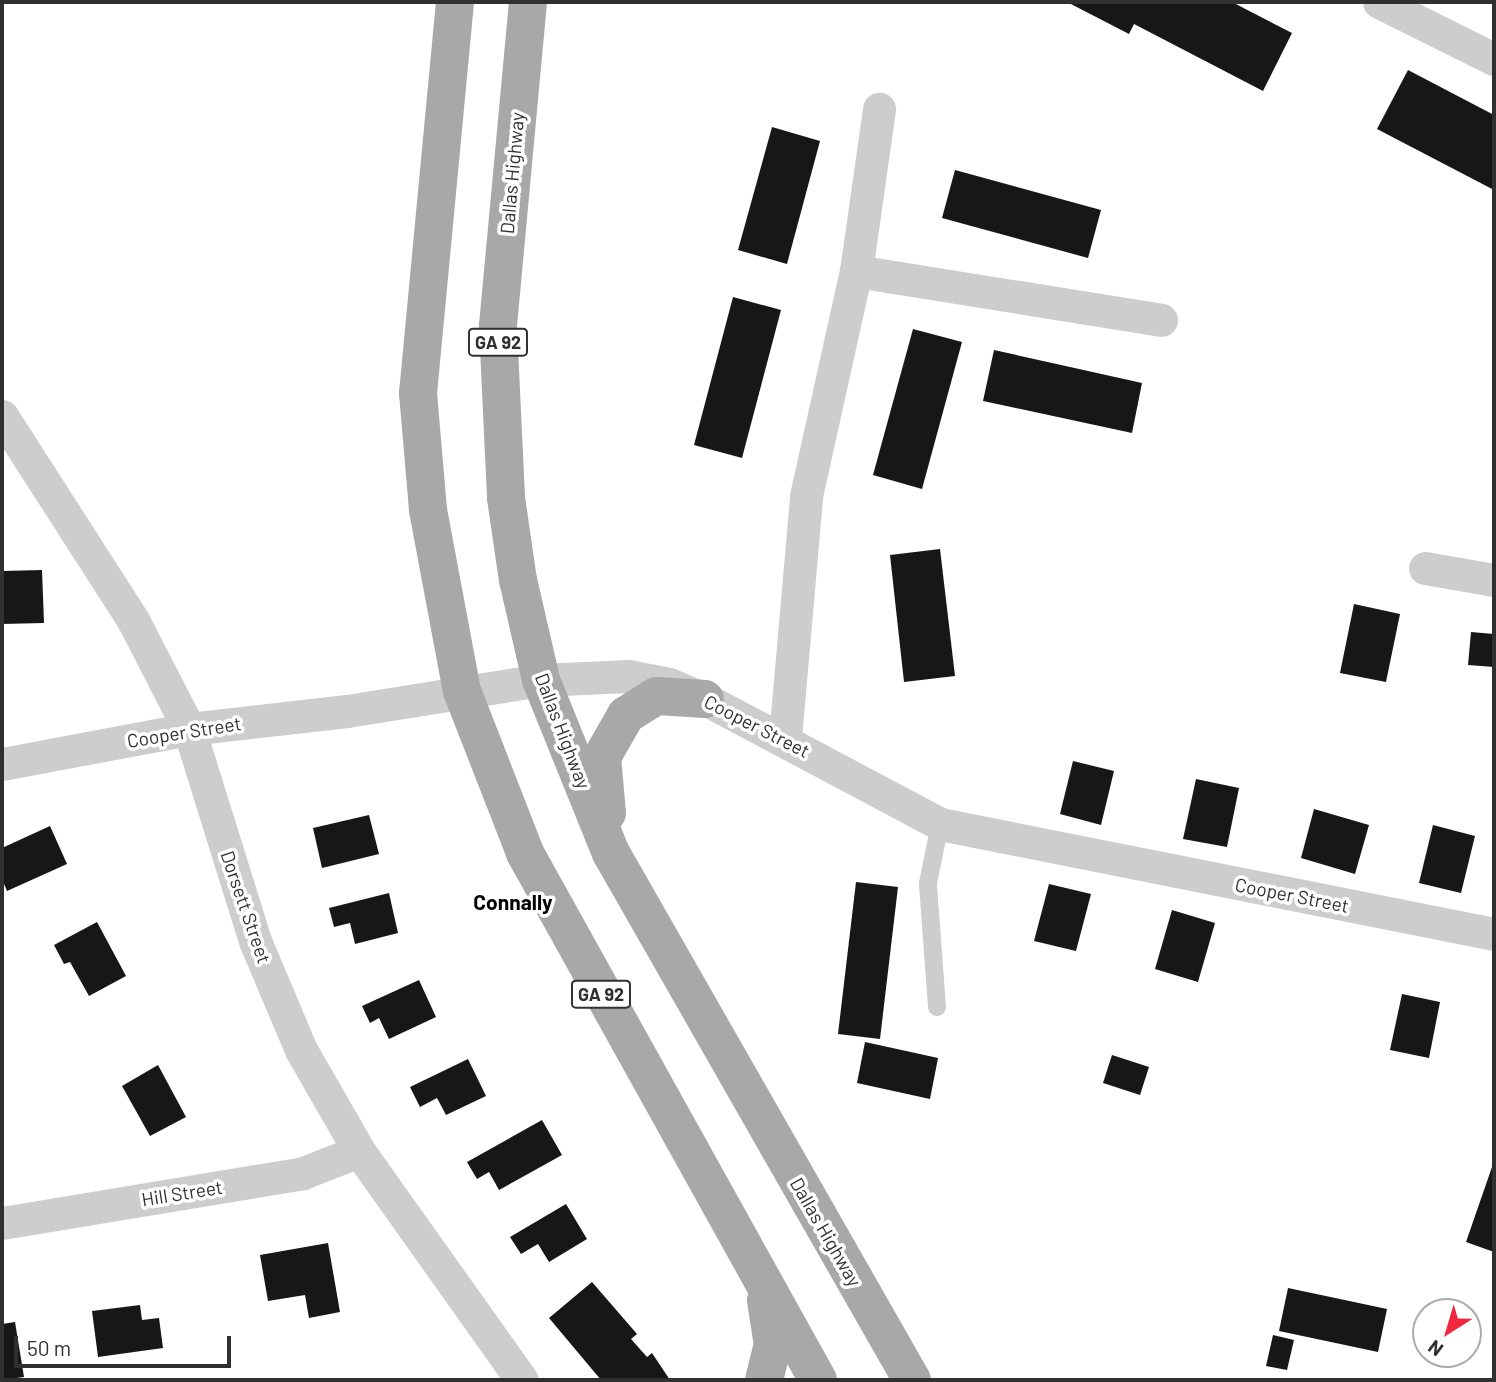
<!DOCTYPE html>
<html>
<head>
<meta charset="utf-8">
<style>
  body { margin:0 }
  #map { position:relative; width:1496px; height:1382px; overflow:hidden; background:#fff; font-family:Barlow,sans-serif }
  div>[style] { position:absolute }
  .building>* { inset:0; background:#171717 }
  .service>* { height:18px; margin:-9px; padding:0 9px; transform-origin:9px; border-radius:9px; background:#cdcdcd }
  .minor>* { height:33px; margin:-16.5px; padding:0 16.5px; transform-origin:16.5px; border-radius:16.5px; background:#cdcdcd }
  .primary>* { height:38px; margin:-19px; padding:0 19px; transform-origin:19px; border-radius:19px; background:#a8a8a8 }
  span { translate:-50% -50%; white-space:nowrap; text-align:center; line-height:1.15; -webkit-text-stroke:7px #fff; paint-order:stroke }
  .shield-label span { padding:2px 5px; background:#fff; border:2px solid; border-radius:5px; -webkit-text-stroke-width:0 }
  .shield-label { font-size:18px; color:#303030; font-weight:700 }
  .street-label { font-size:19px; color:#303030 }
  .neighbourhood-label { font-size:21px; color:#000; font-weight:700 }
  .frame { position:absolute; inset:0; border:4px solid #303030; pointer-events:none }
  .north { position:absolute; left:1412px; top:1298px; width:70px; height:70px; box-sizing:border-box; background:#fff; border:2px solid #acacac; border-radius:50%; rotate:217deg; font-size:19px; font-weight:700; line-height:28px; text-align:center; color:#303030 }
  .north::after { content:''; display:block; margin:auto; width:24px; height:32px; background:#f32640; clip-path:polygon(50% 0,100% 100%,50% 72%,0 100%) }
  .scale { position:absolute; left:14px; top:1336px; width:217px; height:32px; box-sizing:border-box; border:4px solid #303030; border-top:0; padding-left:9px; font-size:21px; line-height:24px; white-space:nowrap; color:#303030; -webkit-text-stroke:5px #fff; paint-order:stroke }
</style>
</head>
<body>
<div id="map">
  <div class="building">
    <i style="clip-path:polygon(1067px 2px,1232px 2px,1292px 33px,1263px 91px,1134px 24px,1129px 34px)"></i>
    <i style="clip-path:polygon(1408px 70px,1494px 115px,1494px 190px,1377px 129px)"></i>
    <i style="clip-path:polygon(772px 127px,820px 141px,787px 264px,738px 250px)"></i>
    <i style="clip-path:polygon(955px 170px,1101px 210px,1088px 258px,942px 218px)"></i>
    <i style="clip-path:polygon(733px 297px,781px 310px,742px 458px,694px 445px)"></i>
    <i style="clip-path:polygon(913px 329px,962px 342px,922px 489px,873px 475px)"></i>
    <i style="clip-path:polygon(994px 350px,1142px 383px,1132px 433px,983px 401px)"></i>
    <i style="clip-path:polygon(940px 549px,955px 676px,904px 682px,890px 555px)"></i>
    <i style="clip-path:polygon(42px 570px,44px 623px,2px 624px,2px 571px)"></i>
    <i style="clip-path:polygon(1354px 604px,1400px 614px,1386px 682px,1340px 673px)"></i>
    <i style="clip-path:polygon(1471px 632px,1494px 634px,1494px 667px,1468px 665px)"></i>
    <i style="clip-path:polygon(1073px 761px,1114px 771px,1101px 825px,1060px 814px)"></i>
    <i style="clip-path:polygon(1196px 779px,1239px 788px,1227px 847px,1183px 839px)"></i>
    <i style="clip-path:polygon(1314px 809px,1369px 825px,1355px 874px,1301px 858px)"></i>
    <i style="clip-path:polygon(369px 815px,379px 854px,322px 868px,313px 828px)"></i>
    <i style="clip-path:polygon(1433px 825px,1475px 836px,1461px 893px,1419px 883px)"></i>
    <i style="clip-path:polygon(50px 826px,67px 864px,7px 891px,2px 879px,2px 848px)"></i>
    <i style="clip-path:polygon(856px 882px,898px 887px,880px 1039px,838px 1034px)"></i>
    <i style="clip-path:polygon(1049px 884px,1091px 894px,1076px 951px,1034px 941px)"></i>
    <i style="clip-path:polygon(389px 893px,398px 933px,355px 944px,350px 923px,334px 927px,329px 908px)"></i>
    <i style="clip-path:polygon(1172px 910px,1215px 923px,1198px 982px,1155px 969px)"></i>
    <i style="clip-path:polygon(97px 922px,126px 976px,89px 996px,70px 962px,64px 964px,54px 945px)"></i>
    <i style="clip-path:polygon(419px 980px,436px 1017px,389px 1039px,379px 1018px,370px 1023px,362px 1006px)"></i>
    <i style="clip-path:polygon(1402px 994px,1440px 1002px,1429px 1058px,1390px 1050px)"></i>
    <i style="clip-path:polygon(865px 1042px,938px 1058px,930px 1099px,857px 1083px)"></i>
    <i style="clip-path:polygon(1112px 1055px,1149px 1067px,1140px 1095px,1103px 1083px)"></i>
    <i style="clip-path:polygon(468px 1059px,486px 1096px,446px 1115px,437px 1098px,420px 1107px,410px 1087px)"></i>
    <i style="clip-path:polygon(158px 1065px,186px 1117px,150px 1136px,122px 1086px)"></i>
    <i style="clip-path:polygon(542px 1120px,562px 1155px,499px 1190px,489px 1172px,477px 1179px,467px 1162px)"></i>
    <i style="clip-path:polygon(1492px 1167px,1494px 1168px,1494px 1252px,1466px 1242px)"></i>
    <i style="clip-path:polygon(566px 1204px,587px 1239px,549px 1262px,538px 1244px,521px 1254px,510px 1237px)"></i>
    <i style="clip-path:polygon(328px 1243px,340px 1312px,309px 1318px,305px 1295px,268px 1301px,260px 1255px)"></i>
    <i style="clip-path:polygon(592px 1282px,637px 1334px,631px 1339px,647px 1357px,652px 1353px,670px 1380px,601px 1380px,549px 1318px)"></i>
    <i style="clip-path:polygon(1288px 1288px,1387px 1309px,1378px 1352px,1279px 1331px)"></i>
    <i style="clip-path:polygon(140px 1305px,142px 1320px,159px 1318px,163px 1348px,98px 1357px,92px 1311px)"></i>
    <i style="clip-path:polygon(15px 1322px,24px 1377px,2px 1380px,2px 1324px)"></i>
    <i style="clip-path:polygon(1273px 1335px,1294px 1340px,1287px 1370px,1266px 1366px)"></i>
  </div>
  <div class="service">
    <i style="left:937px;top:1007px;width:124px;rotate:-94.2deg"></i>
    <i style="left:928px;top:883px;width:60px;rotate:-78.5deg"></i>
  </div>
  <div class="minor">
    <i style="left:1379px;top:2px;width:128px;rotate:26.4deg"></i>
    <i style="left:856px;top:271px;width:309px;rotate:9.1deg"></i>
    <i style="left:2px;top:416px;width:242px;rotate:57.3deg"></i>
    <i style="left:133px;top:620px;width:123px;rotate:62.8deg"></i>
    <i style="left:189px;top:729px;width:222px;rotate:72.7deg"></i>
    <i style="left:255px;top:941px;width:118px;rotate:67.1deg"></i>
    <i style="left:301px;top:1050px;width:116px;rotate:60.1deg"></i>
    <i style="left:359px;top:1151px;width:281px;rotate:54.6deg"></i>
    <i style="left:1425px;top:568px;width:70px;rotate:9.9deg"></i>
    <i style="left:785px;top:738px;width:243px;rotate:-85deg"></i>
    <i style="left:806px;top:496px;width:230px;rotate:-77.5deg"></i>
    <i style="left:856px;top:271px;width:164px;rotate:-81.9deg"></i>
    <i style="left:2px;top:764px;width:190px;rotate:-10.6deg"></i>
    <i style="left:189px;top:729px;width:159px;rotate:-6.5deg"></i>
    <i style="left:347px;top:711px;width:196px;rotate:-9.1deg"></i>
    <i style="left:541px;top:680px;width:87px;rotate:-2.6deg"></i>
    <i style="left:628px;top:676px;width:42px;rotate:11deg"></i>
    <i style="left:669px;top:684px;width:39px;rotate:23deg"></i>
    <i style="left:705px;top:699px;width:266px;rotate:28deg"></i>
    <i style="left:940px;top:824px;width:565px;rotate:11.23deg"></i>
    <i style="left:2px;top:1223px;width:305px;rotate:-9.4deg"></i>
    <i style="left:303px;top:1173px;width:60px;rotate:-21.4deg"></i>
  </div>
  <div class="primary">
    <i style="left:455px;top:2px;width:393px;rotate:95.4deg"></i>
    <i style="left:418px;top:393px;width:117px;rotate:85.1deg"></i>
    <i style="left:428px;top:510px;width:184px;rotate:79.4deg"></i>
    <i style="left:462px;top:691px;width:174px;rotate:68.7deg"></i>
    <i style="left:525px;top:853px;width:603px;rotate:60.93deg"></i>
    <i style="left:528px;top:2px;width:326px;rotate:95.3deg"></i>
    <i style="left:498px;top:327px;width:171px;rotate:87.3deg"></i>
    <i style="left:506px;top:498px;width:83px;rotate:81.7deg"></i>
    <i style="left:518px;top:580px;width:103px;rotate:77deg"></i>
    <i style="left:541px;top:680px;width:187px;rotate:68deg"></i>
    <i style="left:611px;top:853px;width:607px;rotate:60.27deg"></i>
    <i style="left:607px;top:813px;width:56px;rotate:-95.1deg"></i>
    <i style="left:602px;top:757px;width:48px;rotate:-60.3deg"></i>
    <i style="left:626px;top:715px;width:36px;rotate:-32deg"></i>
    <i style="left:657px;top:696px;width:48px;rotate:3.6deg"></i>
    <i style="left:764px;top:1380px;width:36px;rotate:-76deg"></i>
    <i style="left:773px;top:1345px;width:45px;rotate:-99deg"></i>
  </div>
  <div class="shield-label">
    <span style="left:498px;top:342px">GA 92</span>
    <span style="left:601px;top:994px">GA 92</span>
  </div>
  <div class="street-label">
    <span style="left:512px;top:173px;rotate:-85deg">Dallas Highway</span>
    <span style="left:757px;top:726px;rotate:27deg">Cooper Street</span>
    <span style="left:563px;top:731px;rotate:69deg">Dallas Highway</span>
    <span style="left:184px;top:732px;rotate:-9deg">Cooper Street</span>
    <span style="left:1292px;top:895px;rotate:11deg">Cooper Street</span>
    <span style="left:246px;top:907px;rotate:71deg">Dorsett Street</span>
    <span style="left:182px;top:1193px;rotate:-9deg">Hill Street</span>
    <span style="left:826px;top:1232px;rotate:60deg">Dallas Highway</span>
  </div>
  <div class="neighbourhood-label">
    <span style="left:513px;top:902px">Connally</span>
  </div>
  <div class="frame"></div>
  <div class="north">N</div>
  <div class="scale">50 m</div>
</div>
</body>
</html>
